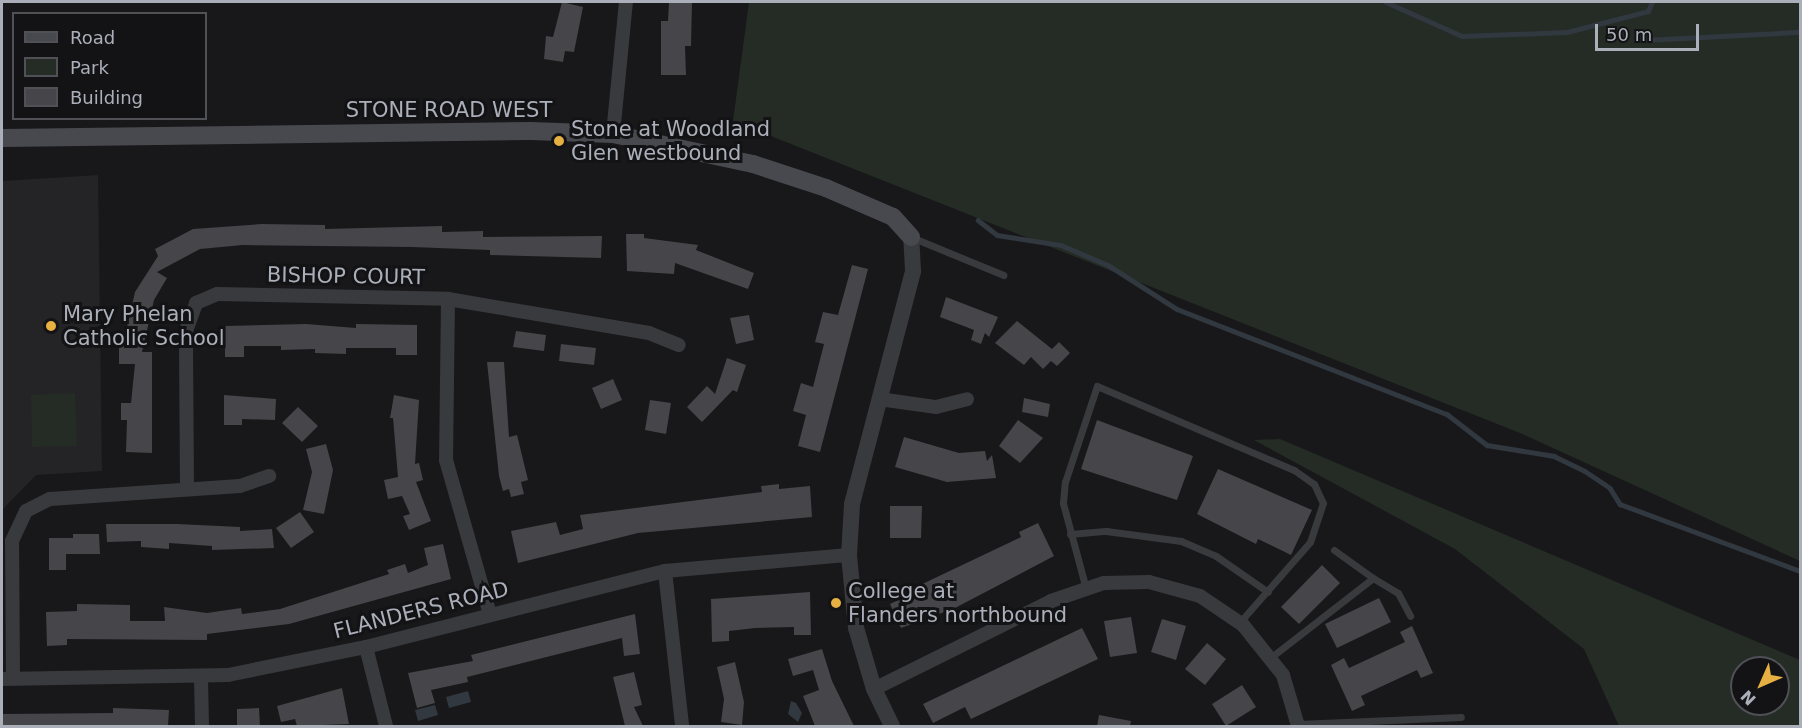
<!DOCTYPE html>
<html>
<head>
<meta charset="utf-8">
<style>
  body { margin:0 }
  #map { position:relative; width:1802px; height:728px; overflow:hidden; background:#18181a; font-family:"DejaVu Sans",sans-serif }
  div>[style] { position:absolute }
  .built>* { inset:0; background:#242427 }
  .green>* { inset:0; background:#242c25 }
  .water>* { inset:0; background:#31383f }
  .stream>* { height:4.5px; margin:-2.25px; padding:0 2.25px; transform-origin:2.25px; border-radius:2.25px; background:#31383f }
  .building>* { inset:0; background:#45454a }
  .service>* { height:7px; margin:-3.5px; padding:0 3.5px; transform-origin:3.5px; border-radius:3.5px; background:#393a3e }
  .minor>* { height:14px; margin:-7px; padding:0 7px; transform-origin:7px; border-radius:7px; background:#393a3e }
  .tertiary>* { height:16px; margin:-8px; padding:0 8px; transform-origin:8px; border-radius:8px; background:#393a3e }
  .secondary>* { height:18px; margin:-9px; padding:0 9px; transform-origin:9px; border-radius:9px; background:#47494e }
  .dots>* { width:16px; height:16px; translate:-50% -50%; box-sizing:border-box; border:3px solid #131315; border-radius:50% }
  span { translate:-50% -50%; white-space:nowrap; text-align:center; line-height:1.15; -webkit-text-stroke:6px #131315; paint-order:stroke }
  .street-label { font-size:21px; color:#abafb9 }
  .poi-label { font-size:21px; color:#abafb9 }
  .left { translate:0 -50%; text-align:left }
  .frame { position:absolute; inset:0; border:3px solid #abafb9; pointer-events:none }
  .legend { position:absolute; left:12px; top:12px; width:195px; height:108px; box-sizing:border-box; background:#131315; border:2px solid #505157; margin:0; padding:8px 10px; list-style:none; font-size:18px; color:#abafb9 }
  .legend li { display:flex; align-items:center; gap:12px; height:30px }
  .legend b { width:30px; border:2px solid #505157 }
  .north { position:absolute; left:1730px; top:656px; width:60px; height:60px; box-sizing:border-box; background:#131315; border:2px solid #505157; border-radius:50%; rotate:225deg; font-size:16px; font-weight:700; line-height:24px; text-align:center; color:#abafb9 }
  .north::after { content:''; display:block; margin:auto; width:21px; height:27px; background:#e6b043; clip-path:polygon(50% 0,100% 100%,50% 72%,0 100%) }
  .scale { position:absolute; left:1595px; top:24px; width:104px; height:27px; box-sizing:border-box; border:3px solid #abafb9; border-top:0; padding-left:8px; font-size:18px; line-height:21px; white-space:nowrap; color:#abafb9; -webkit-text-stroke:4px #131315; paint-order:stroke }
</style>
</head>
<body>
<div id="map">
  <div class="built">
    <i style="clip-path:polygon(98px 175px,102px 471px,36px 475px,2px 510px,2px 181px)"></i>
  </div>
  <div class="green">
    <i style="clip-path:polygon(749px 2px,1800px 2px,1800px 561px,1520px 433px,733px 121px)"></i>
    <i style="clip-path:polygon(75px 393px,77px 446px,32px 447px,31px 395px)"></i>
    <i style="clip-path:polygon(evenodd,1280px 439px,1800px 660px,1800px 726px,1619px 726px,1584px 649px,1455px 549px,1254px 440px,1280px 439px,1742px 668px,1778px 668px,1778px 704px,1742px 704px,1742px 668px)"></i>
  </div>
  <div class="water">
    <i style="clip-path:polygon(468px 691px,471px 702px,449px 708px,446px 697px)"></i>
    <i style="clip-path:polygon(791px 701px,796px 703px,802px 713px,798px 722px,788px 714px)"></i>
    <i style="clip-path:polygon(435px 705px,438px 715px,418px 721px,415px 710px)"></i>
  </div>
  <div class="stream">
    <i style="left:1386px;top:2px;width:83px;rotate:24.1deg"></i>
    <i style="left:1462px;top:36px;width:105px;rotate:-2.2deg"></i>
    <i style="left:1567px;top:32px;width:84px;rotate:-14.5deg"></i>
    <i style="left:1648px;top:11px;width:10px;rotate:-66deg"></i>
    <i style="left:1645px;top:40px;width:155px;rotate:-3deg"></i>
    <i style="left:978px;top:220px;width:24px;rotate:38deg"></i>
    <i style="left:997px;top:235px;width:65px;rotate:8.9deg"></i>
    <i style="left:1061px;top:245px;width:51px;rotate:23.1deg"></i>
    <i style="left:1108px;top:265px;width:82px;rotate:32.5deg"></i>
    <i style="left:1177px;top:309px;width:290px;rotate:21.3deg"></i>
    <i style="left:1447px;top:414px;width:51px;rotate:37.8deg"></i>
    <i style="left:1487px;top:445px;width:68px;rotate:9.3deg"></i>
    <i style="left:1554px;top:456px;width:34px;rotate:26deg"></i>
    <i style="left:1585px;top:471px;width:30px;rotate:34deg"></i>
    <i style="left:1610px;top:488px;width:19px;rotate:58deg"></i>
    <i style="left:1620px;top:504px;width:192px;rotate:20.4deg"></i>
  </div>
  <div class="building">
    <i style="clip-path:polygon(562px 2px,583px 7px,574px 52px,565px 51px,563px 62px,544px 59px,546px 36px,553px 37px)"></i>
    <i style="clip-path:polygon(669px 2px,692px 2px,691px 46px,685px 46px,686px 75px,661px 75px,661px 21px,668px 21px)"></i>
    <i style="clip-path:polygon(262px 224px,325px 225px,325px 229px,442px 226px,442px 232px,483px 231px,483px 237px,602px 236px,601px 258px,490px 255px,490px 250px,412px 247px,243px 245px,200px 249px,157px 272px,167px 278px,154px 300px,142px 352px,152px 352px,152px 453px,126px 452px,127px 420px,121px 420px,121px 403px,131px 403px,135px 364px,119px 364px,119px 345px,123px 345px,135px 292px,158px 256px,155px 249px,193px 229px)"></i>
    <i style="clip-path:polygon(626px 234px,644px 234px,644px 238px,698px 245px,696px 250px,754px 273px,748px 289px,675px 263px,674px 274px,627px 271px)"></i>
    <i style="clip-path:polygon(852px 265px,868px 269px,820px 452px,798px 446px,806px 415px,793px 411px,801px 383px,813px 387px,824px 344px,815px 342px,823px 312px,838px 315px)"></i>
    <i style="clip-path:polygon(946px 297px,998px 317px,989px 337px,985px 333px,981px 344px,971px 340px,974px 330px,940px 317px)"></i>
    <i style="clip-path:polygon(749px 315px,754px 340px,736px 344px,730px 318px)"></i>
    <i style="clip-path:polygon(1017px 321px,1052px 349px,1059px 342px,1070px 353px,1057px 366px,1051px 361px,1043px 369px,1031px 357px,1024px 365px,995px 343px)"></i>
    <i style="clip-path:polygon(306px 324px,356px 328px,356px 324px,417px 325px,417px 355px,396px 355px,396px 348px,346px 348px,346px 354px,315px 353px,315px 349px,281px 350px,281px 346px,244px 346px,244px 357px,225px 357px,225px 326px)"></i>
    <i style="clip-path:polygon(516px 331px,546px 335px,544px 351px,513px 347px)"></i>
    <i style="clip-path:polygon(561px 344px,596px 348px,594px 365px,559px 361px)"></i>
    <i style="clip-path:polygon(727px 358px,746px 365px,737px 392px,733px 390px,702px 422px,687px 407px,707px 386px,715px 394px)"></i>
    <i style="clip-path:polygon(487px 362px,504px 362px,509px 437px,517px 435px,528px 480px,521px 482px,524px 494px,511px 497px,509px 489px,503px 491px,499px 476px)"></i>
    <i style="clip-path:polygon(613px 379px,622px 400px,601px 409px,592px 388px)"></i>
    <i style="clip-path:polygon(224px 395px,276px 399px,275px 420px,242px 419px,242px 425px,224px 425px)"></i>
    <i style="clip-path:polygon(394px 395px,419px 400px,415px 464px,419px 463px,423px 480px,416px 482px,431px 521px,409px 530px,403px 516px,410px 514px,402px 496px,388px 499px,384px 480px,398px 477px,393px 418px,390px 418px)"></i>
    <i style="clip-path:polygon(1024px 398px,1050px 404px,1048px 417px,1022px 412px)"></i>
    <i style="clip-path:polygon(650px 400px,671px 403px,666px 434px,645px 430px)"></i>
    <i style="clip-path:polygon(298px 407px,318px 426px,302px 442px,282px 423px)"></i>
    <i style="clip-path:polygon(1018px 420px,1043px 438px,1020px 463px,999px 446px)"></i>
    <i style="clip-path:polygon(1097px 420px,1193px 456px,1177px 500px,1081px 469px)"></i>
    <i style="clip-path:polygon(904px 437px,959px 453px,985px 451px,987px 461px,992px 455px,996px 478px,947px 482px,895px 467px)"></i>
    <i style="clip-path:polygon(326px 444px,333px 470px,324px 514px,303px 510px,312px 472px,306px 449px)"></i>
    <i style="clip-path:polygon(1218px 469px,1312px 510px,1291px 555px,1258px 539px,1256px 544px,1197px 514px)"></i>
    <i style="clip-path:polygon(779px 484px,779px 489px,810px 486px,812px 517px,638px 533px,518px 563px,511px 531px,556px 522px,560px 535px,583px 529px,580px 515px,762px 492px,761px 486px)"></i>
    <i style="clip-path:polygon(890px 506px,922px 506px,921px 538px,890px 538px)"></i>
    <i style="clip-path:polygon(300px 512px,314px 532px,291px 548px,276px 528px)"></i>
    <i style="clip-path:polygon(1038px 523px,1054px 556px,955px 608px,901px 628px,890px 604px,918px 591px,916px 587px,1021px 537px,1019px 532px)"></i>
    <i style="clip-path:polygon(106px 524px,177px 524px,240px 527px,240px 531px,272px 529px,274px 548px,212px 550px,212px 546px,169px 543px,169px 549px,141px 547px,141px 541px,107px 542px)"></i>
    <i style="clip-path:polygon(73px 534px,99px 534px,100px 554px,66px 554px,66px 570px,49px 570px,49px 538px,73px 538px)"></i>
    <i style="clip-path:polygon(443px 544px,451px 579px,289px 624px,207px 634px,207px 640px,67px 639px,67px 645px,47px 646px,46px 612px,77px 611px,77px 604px,130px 605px,130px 621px,165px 621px,164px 607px,207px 613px,241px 608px,242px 614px,280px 609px,389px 574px,387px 570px,405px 564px,408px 573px,428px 565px,424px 548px)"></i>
    <i style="clip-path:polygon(1322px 565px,1340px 583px,1299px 624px,1281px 607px)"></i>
    <i style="clip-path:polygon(810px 592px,811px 635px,794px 635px,794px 627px,755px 628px,729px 631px,729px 641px,712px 642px,711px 599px)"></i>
    <i style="clip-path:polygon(1379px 598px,1391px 622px,1337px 648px,1325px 624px)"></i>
    <i style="clip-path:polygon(635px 614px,640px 654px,624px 656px,622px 638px,467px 677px,468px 682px,431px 690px,435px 703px,417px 708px,408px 673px,473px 661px,471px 655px)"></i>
    <i style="clip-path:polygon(1131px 617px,1137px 653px,1110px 657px,1104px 621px)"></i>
    <i style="clip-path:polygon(1162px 619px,1186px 626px,1176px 660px,1151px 652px)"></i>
    <i style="clip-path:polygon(1412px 626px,1433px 673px,1421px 678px,1417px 670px,1361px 696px,1365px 705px,1352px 711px,1331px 665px,1344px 658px,1349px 668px,1405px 642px,1400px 632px)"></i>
    <i style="clip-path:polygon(1082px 628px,1098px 659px,971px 719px,965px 707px,933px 723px,923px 704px)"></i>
    <i style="clip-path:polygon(1207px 643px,1226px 659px,1205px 685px,1185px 669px)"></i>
    <i style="clip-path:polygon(822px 649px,832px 681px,854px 726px,815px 726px,803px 696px,819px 690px,813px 670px,793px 676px,788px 659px)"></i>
    <i style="clip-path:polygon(735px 662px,744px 702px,742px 725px,721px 722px,724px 699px,717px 667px)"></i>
    <i style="clip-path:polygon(634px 672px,642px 705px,634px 707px,643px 726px,625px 726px,613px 677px)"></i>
    <i style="clip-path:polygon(1242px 685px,1256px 707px,1226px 726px,1212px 704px)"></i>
    <i style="clip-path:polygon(342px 688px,349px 724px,297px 726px,295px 719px,281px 722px,277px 706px)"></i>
    <i style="clip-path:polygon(113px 708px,169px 710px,168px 726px,2px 726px,2px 714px,113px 713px)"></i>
    <i style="clip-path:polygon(259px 708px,260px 726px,237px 725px,237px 709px)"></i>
    <i style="clip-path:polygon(1099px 715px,1131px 721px,1130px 726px,1097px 726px)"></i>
  </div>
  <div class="service">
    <i style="left:911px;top:237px;width:100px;rotate:22.4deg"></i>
    <i style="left:1070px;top:534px;width:36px;rotate:-5deg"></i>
    <i style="left:1106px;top:531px;width:76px;rotate:7.6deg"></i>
    <i style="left:1181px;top:541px;width:38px;rotate:23deg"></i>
    <i style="left:1216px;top:556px;width:63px;rotate:34.7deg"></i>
    <i style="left:1373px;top:578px;width:29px;rotate:31deg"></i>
    <i style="left:1398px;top:593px;width:26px;rotate:62deg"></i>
    <i style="left:1086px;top:589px;width:89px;rotate:-105deg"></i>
    <i style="left:1063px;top:503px;width:21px;rotate:-85deg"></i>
    <i style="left:1065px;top:482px;width:101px;rotate:-71.6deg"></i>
    <i style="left:1097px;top:386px;width:214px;rotate:23.1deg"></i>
    <i style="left:1294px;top:470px;width:24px;rotate:35deg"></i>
    <i style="left:1314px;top:484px;width:21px;rotate:65deg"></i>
    <i style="left:1323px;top:503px;width:41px;rotate:108.4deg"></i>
    <i style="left:1310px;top:542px;width:106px;rotate:131.2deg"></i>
    <i style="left:1270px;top:658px;width:130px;rotate:-37.8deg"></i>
    <i style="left:1373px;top:578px;width:48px;rotate:-144.3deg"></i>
    <i style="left:1298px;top:724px;width:163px;rotate:-2.5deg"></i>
  </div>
  <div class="minor">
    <i style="left:613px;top:134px;width:133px;rotate:-84.4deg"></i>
    <i style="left:448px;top:299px;width:161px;rotate:90.7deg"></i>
    <i style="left:446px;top:460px;width:160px;rotate:74.1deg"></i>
    <i style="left:879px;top:399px;width:58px;rotate:8deg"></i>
    <i style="left:936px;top:407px;width:32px;rotate:-14deg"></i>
    <i style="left:187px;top:488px;width:157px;rotate:-90.4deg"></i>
    <i style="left:186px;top:331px;width:30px;rotate:-70deg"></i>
    <i style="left:196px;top:303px;width:23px;rotate:-23deg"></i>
    <i style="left:217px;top:294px;width:231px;rotate:1.2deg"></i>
    <i style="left:448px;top:299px;width:204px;rotate:9.6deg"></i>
    <i style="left:649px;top:333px;width:32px;rotate:22deg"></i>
    <i style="left:665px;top:571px;width:156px;rotate:83.7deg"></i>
    <i style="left:366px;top:647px;width:81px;rotate:75.8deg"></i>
    <i style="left:13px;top:678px;width:137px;rotate:-90.4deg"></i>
    <i style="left:12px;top:541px;width:33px;rotate:-65deg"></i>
    <i style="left:26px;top:511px;width:27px;rotate:-27deg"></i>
    <i style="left:50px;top:499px;width:190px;rotate:-3.9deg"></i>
    <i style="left:240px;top:486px;width:31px;rotate:-19deg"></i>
    <i style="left:201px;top:678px;width:48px;rotate:88.8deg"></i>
    <i style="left:2px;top:679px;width:226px;rotate:-1deg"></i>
    <i style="left:228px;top:675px;width:141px;rotate:-11.5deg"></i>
    <i style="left:366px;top:647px;width:309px;rotate:-14.3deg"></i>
    <i style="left:665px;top:571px;width:185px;rotate:-5deg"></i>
    <i style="left:874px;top:689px;width:198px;rotate:-26.4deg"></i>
    <i style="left:1051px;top:601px;width:56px;rotate:-18.8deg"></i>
    <i style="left:1104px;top:583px;width:45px;rotate:-1.3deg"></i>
    <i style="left:1149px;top:582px;width:53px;rotate:15.4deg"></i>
    <i style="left:1200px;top:596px;width:52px;rotate:34deg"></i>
    <i style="left:1243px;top:625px;width:64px;rotate:51.3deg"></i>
    <i style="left:1283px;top:675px;width:53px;rotate:73.6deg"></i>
  </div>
  <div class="tertiary">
    <i style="left:892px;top:726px;width:41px;rotate:-115.9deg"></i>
    <i style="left:874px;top:689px;width:64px;rotate:-106.4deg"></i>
    <i style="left:856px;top:628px;width:73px;rotate:-95.5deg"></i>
    <i style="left:849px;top:555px;width:51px;rotate:-86.6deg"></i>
    <i style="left:852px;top:504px;width:241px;rotate:-75.3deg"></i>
    <i style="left:913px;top:271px;width:34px;rotate:-93deg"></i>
  </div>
  <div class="secondary">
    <i style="left:2px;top:138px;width:529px;rotate:-0.76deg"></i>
    <i style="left:531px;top:131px;width:82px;rotate:2.1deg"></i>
    <i style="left:613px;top:134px;width:143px;rotate:12.1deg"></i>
    <i style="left:753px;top:164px;width:77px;rotate:18.2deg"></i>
    <i style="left:826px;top:188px;width:73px;rotate:23.4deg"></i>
    <i style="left:893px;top:217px;width:27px;rotate:48deg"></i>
  </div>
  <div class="dots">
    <i style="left:559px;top:141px;background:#e6b043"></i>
    <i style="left:51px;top:326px;background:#e6b043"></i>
    <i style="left:836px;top:603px;background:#e6b043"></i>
  </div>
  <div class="street-label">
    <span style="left:449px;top:110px">STONE ROAD WEST</span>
    <span style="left:346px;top:276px;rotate:1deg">BISHOP COURT</span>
    <span style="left:421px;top:610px;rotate:-14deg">FLANDERS ROAD</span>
  </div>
  <div class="poi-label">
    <span class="left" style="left:571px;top:141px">Stone at Woodland<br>Glen westbound</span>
    <span class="left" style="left:63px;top:326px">Mary Phelan<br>Catholic School</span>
    <span class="left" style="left:848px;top:603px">College at<br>Flanders northbound</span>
  </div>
  <div class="frame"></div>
  <ul class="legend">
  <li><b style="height:8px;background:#47494e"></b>Road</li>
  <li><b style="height:16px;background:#242c25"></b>Park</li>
  <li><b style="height:16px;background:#45454a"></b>Building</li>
  </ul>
  <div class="north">N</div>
  <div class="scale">50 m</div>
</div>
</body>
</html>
